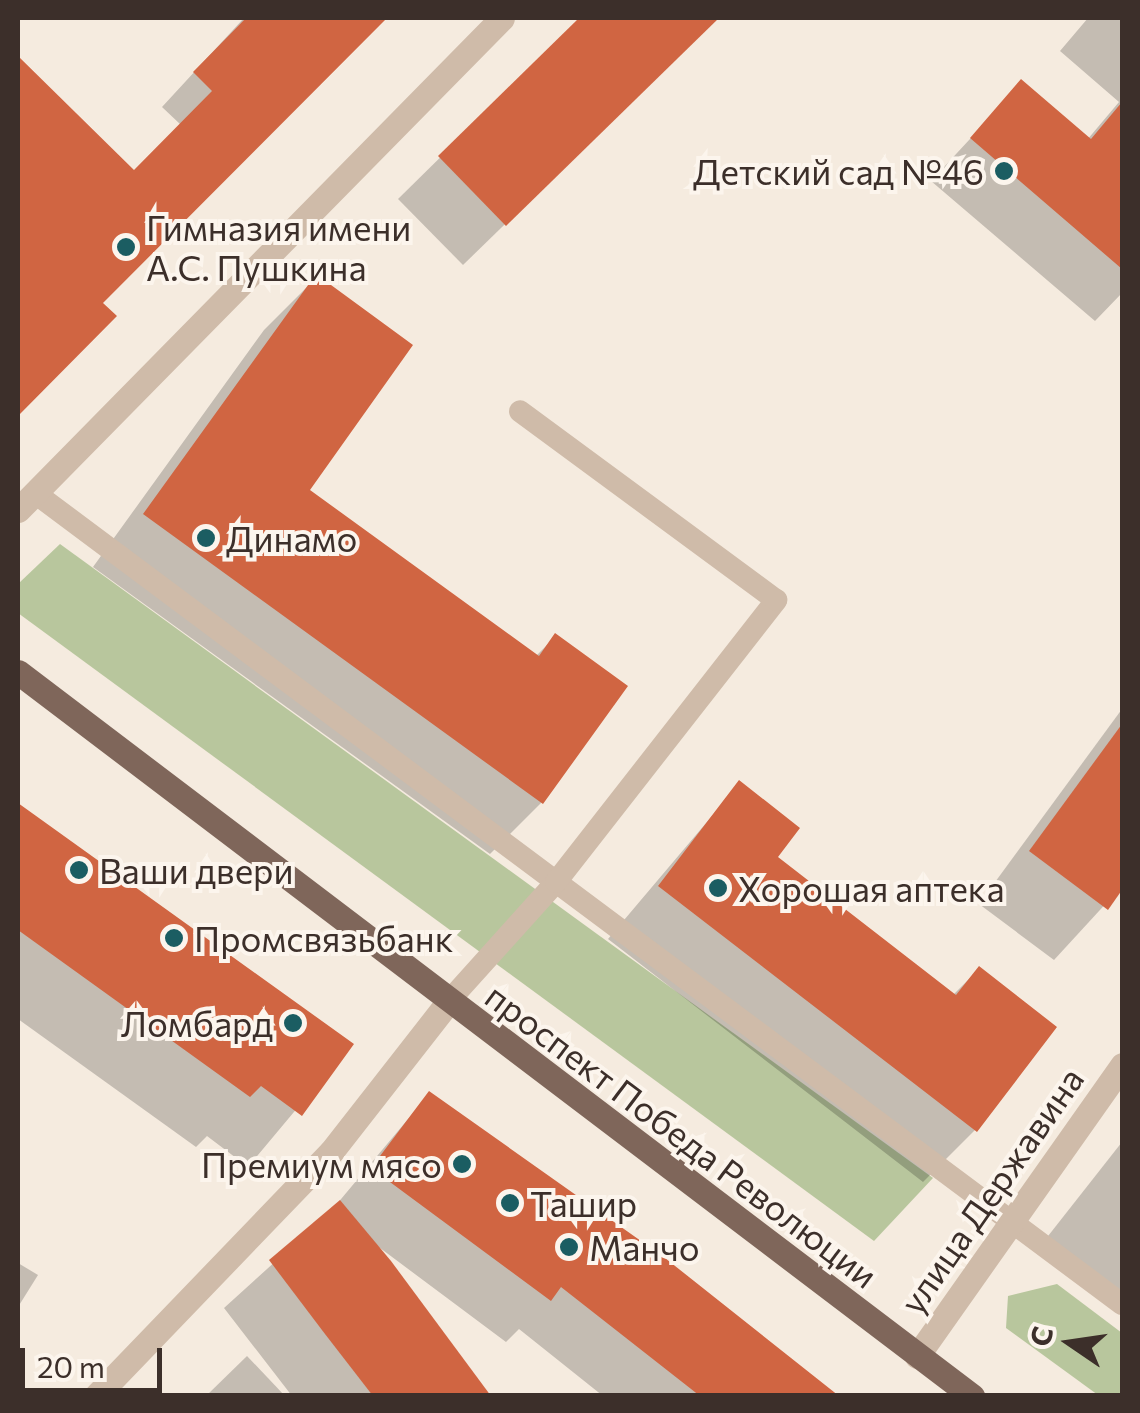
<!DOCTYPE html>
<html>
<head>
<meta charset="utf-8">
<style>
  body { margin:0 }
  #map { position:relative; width:1140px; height:1413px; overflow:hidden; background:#f5ebdf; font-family:Commissioner,sans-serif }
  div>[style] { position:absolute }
  .green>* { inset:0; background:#b8c69d }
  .shadow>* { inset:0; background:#0003 }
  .building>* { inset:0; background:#d06542 }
  .service>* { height:22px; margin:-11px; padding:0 11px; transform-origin:11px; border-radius:11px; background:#cfbba9 }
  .minor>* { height:25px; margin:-12.5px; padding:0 12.5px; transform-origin:12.5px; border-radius:12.5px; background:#cfbba9 }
  .tertiary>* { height:25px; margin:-12.5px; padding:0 12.5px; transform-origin:12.5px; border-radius:12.5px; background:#cfbba9 }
  .primary>* { height:25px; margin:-12.5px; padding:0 12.5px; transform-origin:12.5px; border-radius:12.5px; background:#7f665a }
  .dots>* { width:28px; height:28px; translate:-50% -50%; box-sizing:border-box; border:5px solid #fcf5ed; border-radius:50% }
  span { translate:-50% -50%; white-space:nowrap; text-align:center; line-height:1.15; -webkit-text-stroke:8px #fcf5ed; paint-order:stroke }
  .poi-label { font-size:35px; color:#3c2f2a }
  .right { translate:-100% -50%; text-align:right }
  .left { translate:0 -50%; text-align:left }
  .street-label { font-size:35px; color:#3c2f2a }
  .frame { position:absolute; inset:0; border:20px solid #3c2f2a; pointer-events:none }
  .north { position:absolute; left:1020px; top:1293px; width:100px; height:100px; -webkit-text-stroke:8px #fcf5ed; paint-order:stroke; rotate:283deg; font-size:28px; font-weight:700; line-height:40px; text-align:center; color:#3c2f2a }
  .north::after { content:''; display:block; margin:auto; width:35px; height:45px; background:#3c2f2a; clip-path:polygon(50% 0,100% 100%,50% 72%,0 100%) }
  .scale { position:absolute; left:20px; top:1348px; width:142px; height:45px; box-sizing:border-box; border:5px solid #3c2f2a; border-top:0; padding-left:12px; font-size:30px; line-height:35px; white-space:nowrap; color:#3c2f2a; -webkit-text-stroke:8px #fcf5ed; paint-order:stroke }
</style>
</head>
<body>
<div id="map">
  <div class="green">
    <i style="clip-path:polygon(60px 544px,933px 1178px,874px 1241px,18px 613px,18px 584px)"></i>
    <i style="clip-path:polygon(1057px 1284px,1122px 1333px,1122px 1395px,1098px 1395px,1006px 1328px,1008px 1296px)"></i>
  </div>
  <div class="shadow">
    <i style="clip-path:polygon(244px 18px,383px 18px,100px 303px,113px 316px,18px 413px,18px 60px,134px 173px,181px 125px,162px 107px)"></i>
    <i style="clip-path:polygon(582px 18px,717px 18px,463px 265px,398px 199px)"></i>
    <i style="clip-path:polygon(1088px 18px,1122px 18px,1122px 293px,1095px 321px,931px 181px,1022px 83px,1087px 140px,1119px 102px,1060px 51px)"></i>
    <i style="clip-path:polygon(316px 278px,306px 491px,536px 656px,555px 637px,542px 802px,490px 854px,93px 567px,264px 330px)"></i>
    <i style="clip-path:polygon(1122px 709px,1122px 886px,1054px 960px,979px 904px)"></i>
    <i style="clip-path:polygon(739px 784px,774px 858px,952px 996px,979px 969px,975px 1130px,923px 1182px,608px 939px)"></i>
    <i style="clip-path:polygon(18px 806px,350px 1045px,248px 1167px,207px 1136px,196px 1147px,18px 1019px)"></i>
    <i style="clip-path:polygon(429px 1094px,830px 1396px,603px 1396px,519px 1329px,506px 1342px,372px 1242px,489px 1396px,292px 1396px,224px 1308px,331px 1211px)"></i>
    <i style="clip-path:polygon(1122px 1142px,1122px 1305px,1041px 1245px)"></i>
    <i style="clip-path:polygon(18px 1263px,38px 1275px,18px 1307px)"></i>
    <i style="clip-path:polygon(247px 1356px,285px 1396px,206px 1396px)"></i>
  </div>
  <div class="building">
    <i style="clip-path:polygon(246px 18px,387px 18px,103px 303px,117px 316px,18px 416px,18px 56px,134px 170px,212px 91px,193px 72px)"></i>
    <i style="clip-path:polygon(579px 18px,719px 18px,506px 226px,438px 156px)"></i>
    <i style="clip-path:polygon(1021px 79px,1091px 139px,1122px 102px,1122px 269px,970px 138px)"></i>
    <i style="clip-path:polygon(316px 274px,413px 345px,310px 490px,539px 656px,555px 633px,628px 686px,543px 804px,143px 514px)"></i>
    <i style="clip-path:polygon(1122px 724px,1122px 890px,1108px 910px,1029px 851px)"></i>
    <i style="clip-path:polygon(739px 780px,800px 828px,778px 857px,956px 995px,979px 966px,1057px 1027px,977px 1132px,658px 886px)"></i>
    <i style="clip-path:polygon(18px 803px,354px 1044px,302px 1116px,261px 1086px,250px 1097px,18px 930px)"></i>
    <i style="clip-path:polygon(429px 1091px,665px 1258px,839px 1396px,700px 1396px,561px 1287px,551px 1301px,371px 1168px)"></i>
    <i style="clip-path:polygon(340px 1200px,391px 1261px,491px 1396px,373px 1396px,325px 1334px,269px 1260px)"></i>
  </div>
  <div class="service">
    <i style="left:35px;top:493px;width:1356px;rotate:36.73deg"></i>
    <i style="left:448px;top:1002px;width:161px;rotate:-48deg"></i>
    <i style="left:556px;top:882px;width:358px;rotate:-52deg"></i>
    <i style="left:776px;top:600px;width:318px;rotate:-143.6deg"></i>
  </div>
  <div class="minor">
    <i style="left:96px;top:1396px;width:339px;rotate:-46.1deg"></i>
    <i style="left:331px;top:1152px;width:190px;rotate:-52deg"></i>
  </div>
  <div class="tertiary">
    <i style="left:18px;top:510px;width:690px;rotate:-45.47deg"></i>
    <i style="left:917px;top:1356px;width:356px;rotate:-54.8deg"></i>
  </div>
  <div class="primary">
    <i style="left:18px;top:672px;width:1198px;rotate:37.2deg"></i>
  </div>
  <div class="dots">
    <i style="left:1004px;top:171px;background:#1b5d62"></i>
    <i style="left:126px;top:247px;background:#1b5d62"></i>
    <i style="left:206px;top:538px;background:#1b5d62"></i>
    <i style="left:79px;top:870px;background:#1b5d62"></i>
    <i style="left:718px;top:888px;background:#1b5d62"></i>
    <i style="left:174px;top:938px;background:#1b5d62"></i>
    <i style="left:293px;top:1023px;background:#1b5d62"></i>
    <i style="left:462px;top:1164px;background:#1b5d62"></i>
    <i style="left:510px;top:1203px;background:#1b5d62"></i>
    <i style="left:569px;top:1247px;background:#1b5d62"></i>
  </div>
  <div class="poi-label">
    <span class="right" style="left:984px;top:171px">Детский сад №46</span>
    <span class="left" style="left:146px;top:247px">Гимназия имени<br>А.С. Пушкина</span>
    <span class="left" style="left:226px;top:538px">Динамо</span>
    <span class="left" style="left:99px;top:870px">Ваши двери</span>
    <span class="left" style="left:738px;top:888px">Хорошая аптека</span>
    <span class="left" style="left:194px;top:938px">Промсвязьбанк</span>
    <span class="right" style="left:273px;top:1023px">Ломбард</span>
    <span class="right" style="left:442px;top:1164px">Премиум мясо</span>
    <span class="left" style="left:530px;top:1203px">Ташир</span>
    <span class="left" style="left:589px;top:1247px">Манчо</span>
  </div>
  <div class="street-label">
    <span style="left:682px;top:1135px;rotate:37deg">проспект Победа Революции</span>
    <span style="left:991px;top:1190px;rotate:-55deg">улица Державина</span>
  </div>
  <div class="frame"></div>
  <div class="north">С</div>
  <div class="scale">20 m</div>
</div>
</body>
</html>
